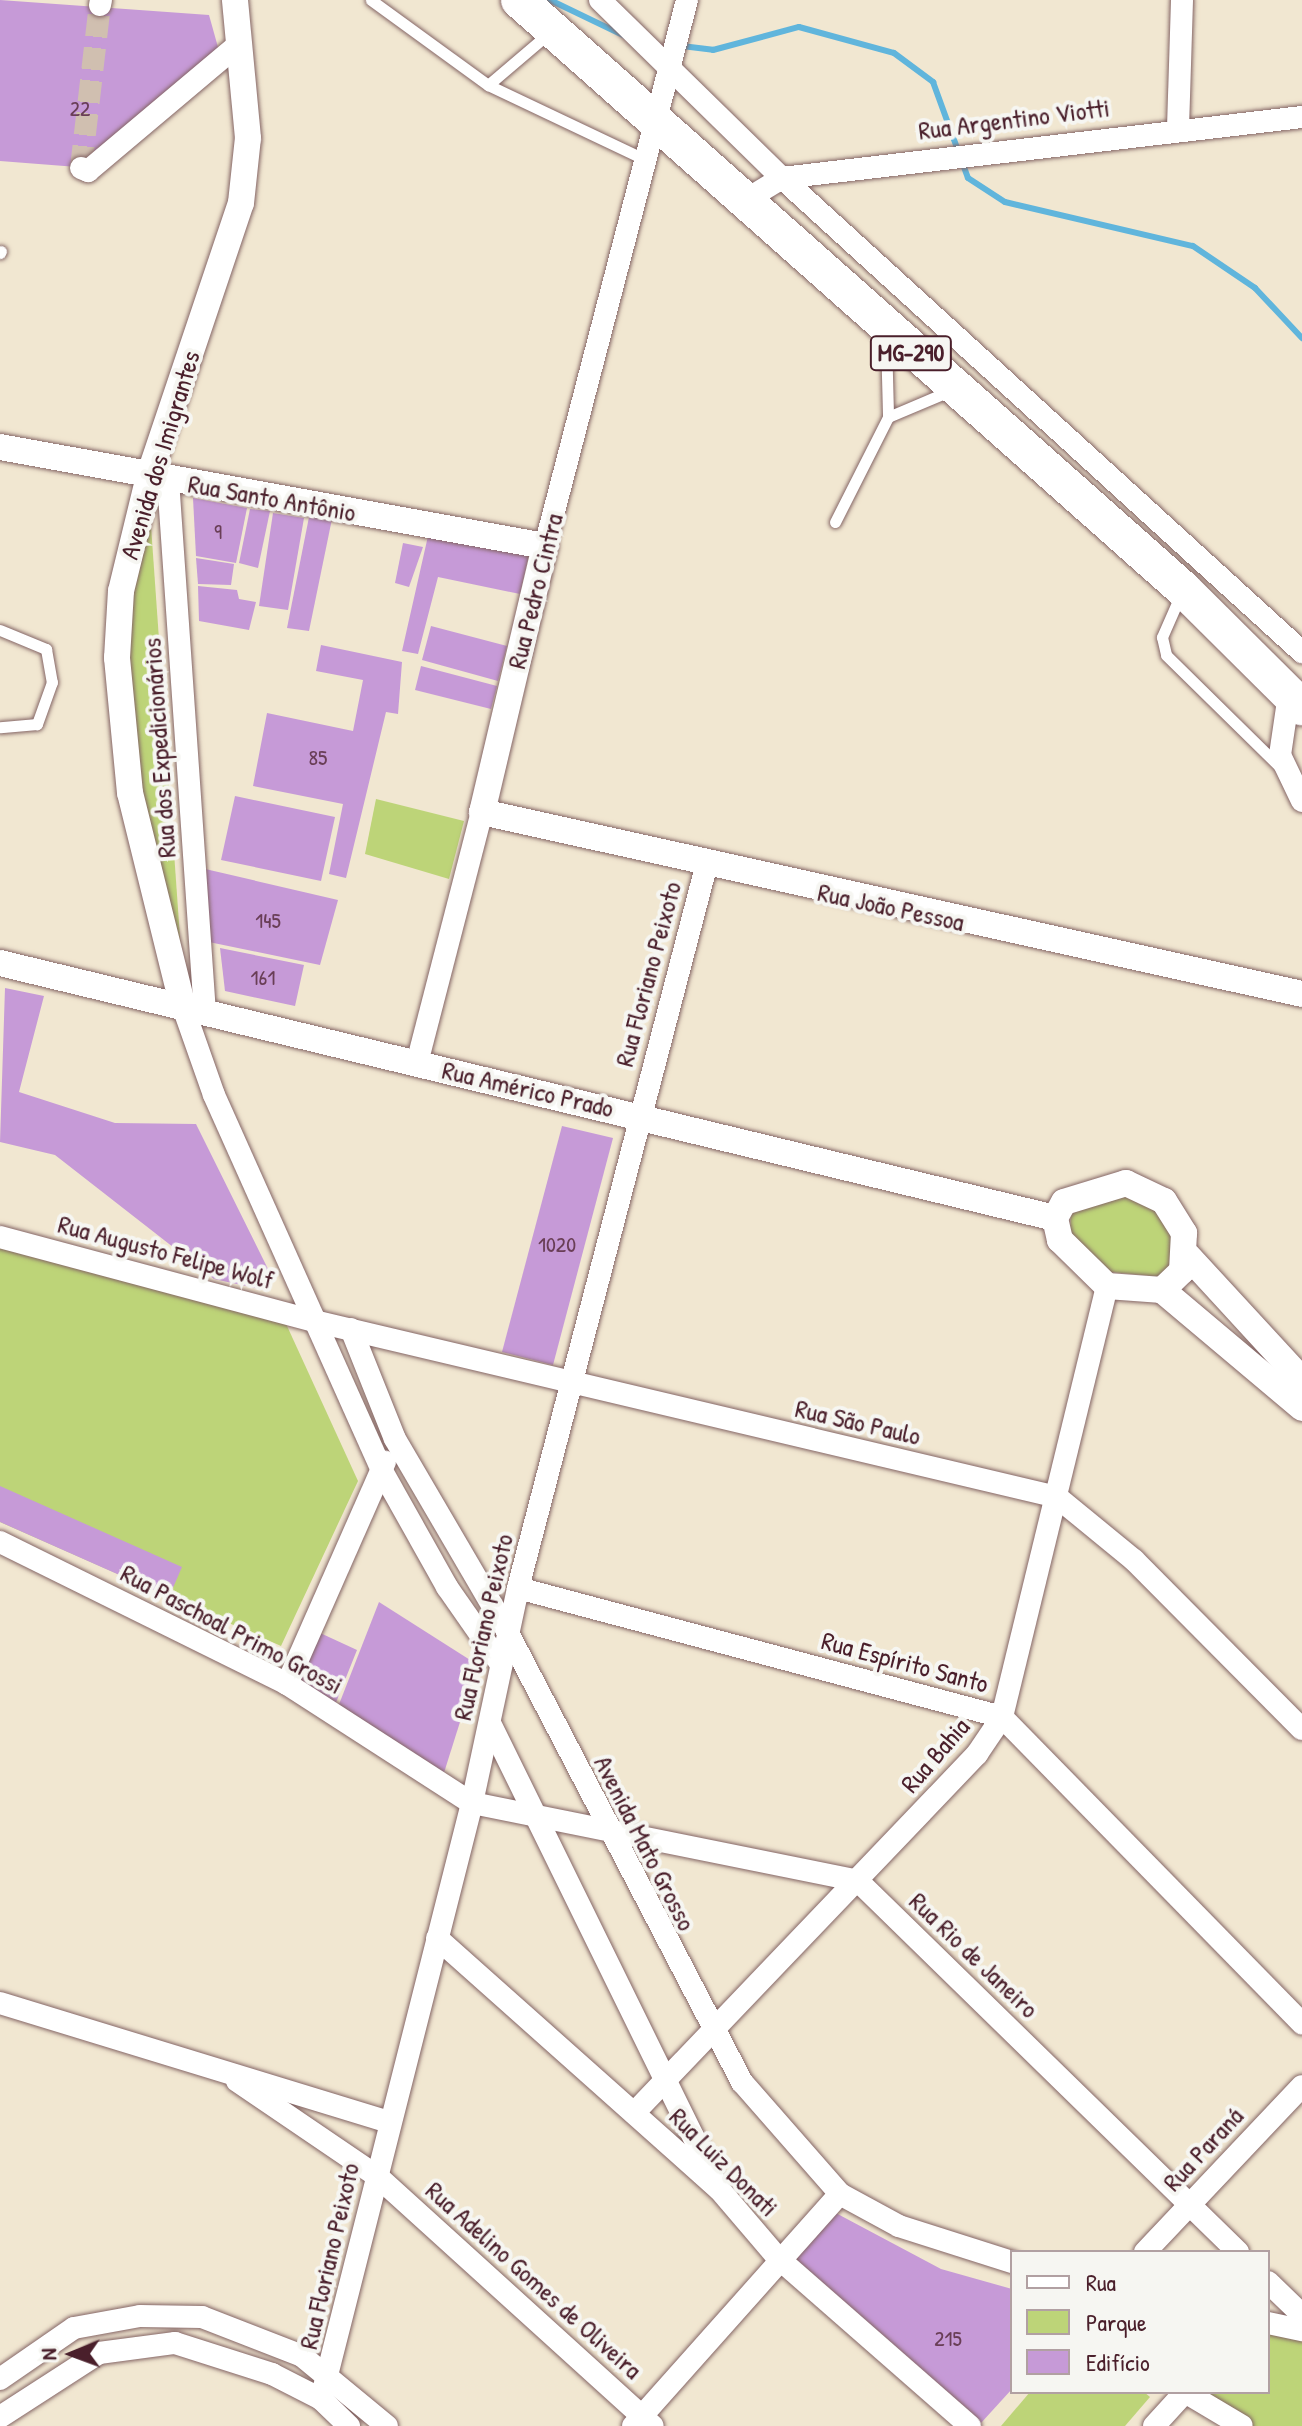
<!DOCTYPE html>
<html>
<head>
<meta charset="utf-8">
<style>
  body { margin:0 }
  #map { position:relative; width:1302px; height:2426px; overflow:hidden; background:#f1e7d1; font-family:"Patrick Hand",sans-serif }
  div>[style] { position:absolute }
  .green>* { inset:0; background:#bdd478 }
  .stream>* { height:6px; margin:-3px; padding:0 3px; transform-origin:3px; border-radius:3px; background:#60b5dc }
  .building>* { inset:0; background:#c69ad7 }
  .minor-tunnel>* { height:22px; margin-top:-11px; transform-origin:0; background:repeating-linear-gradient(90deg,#d0bfb0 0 22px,transparent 0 33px) }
  .roads { filter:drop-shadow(0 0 2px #846565) drop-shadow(0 0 2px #846565) }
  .service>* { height:11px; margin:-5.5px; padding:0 5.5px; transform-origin:5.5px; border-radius:5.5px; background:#fff }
  .minor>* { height:22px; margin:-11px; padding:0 11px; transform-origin:11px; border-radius:11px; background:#fff }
  .tertiary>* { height:26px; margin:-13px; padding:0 13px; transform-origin:13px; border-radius:13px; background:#fff }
  .trunk>* { height:36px; margin:-18px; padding:0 18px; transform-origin:18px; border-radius:18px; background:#fff }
  span { translate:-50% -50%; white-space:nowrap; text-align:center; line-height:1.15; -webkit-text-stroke:8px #f6f6f2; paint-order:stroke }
  .number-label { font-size:22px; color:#693e56 }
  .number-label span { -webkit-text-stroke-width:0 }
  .shield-label span { padding:2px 6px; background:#f6f6f2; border:2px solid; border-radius:6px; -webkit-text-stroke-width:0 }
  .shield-label { font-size:24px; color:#4a1f2b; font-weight:700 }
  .street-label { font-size:26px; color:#4a1f2b }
  .legend { position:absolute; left:1010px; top:2250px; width:260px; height:144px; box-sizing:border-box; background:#f6f6f2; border:2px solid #b1a0a2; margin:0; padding:10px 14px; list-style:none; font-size:24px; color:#4a1f2b }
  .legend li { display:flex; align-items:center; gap:16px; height:40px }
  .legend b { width:40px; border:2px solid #b1a0a2 }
  .north { position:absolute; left:32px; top:2314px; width:80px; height:80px; -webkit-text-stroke:6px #f6f6f2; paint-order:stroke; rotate:269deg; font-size:22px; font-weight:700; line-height:32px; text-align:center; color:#4a1f2b }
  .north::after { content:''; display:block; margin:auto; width:28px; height:36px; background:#4a1f2b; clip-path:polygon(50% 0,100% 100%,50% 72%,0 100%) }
</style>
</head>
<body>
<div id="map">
  <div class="green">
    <i style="clip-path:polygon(140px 512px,151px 526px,184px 994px,115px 739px)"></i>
    <i style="clip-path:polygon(376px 799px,464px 821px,449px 879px,365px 854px)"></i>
    <i style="clip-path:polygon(1115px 1190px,1169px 1215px,1178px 1258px,1162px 1277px,1101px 1271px,1070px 1235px,1071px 1212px)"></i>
    <i style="clip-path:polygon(0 1241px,282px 1315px,358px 1481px,281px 1646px,0 1522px)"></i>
    <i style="clip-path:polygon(1268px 2332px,1302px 2337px,1302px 2426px,1247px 2426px,1189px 2392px,1268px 2392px)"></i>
    <i style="clip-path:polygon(1030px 2392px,1144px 2392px,1150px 2397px,1125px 2426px,1001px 2426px)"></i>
  </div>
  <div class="stream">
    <i style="left:550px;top:0;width:85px;rotate:25.7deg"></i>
    <i style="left:682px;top:46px;width:31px;rotate:7deg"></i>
    <i style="left:713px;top:50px;width:89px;rotate:-15deg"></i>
    <i style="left:799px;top:27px;width:98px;rotate:15.3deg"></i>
    <i style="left:894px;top:53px;width:49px;rotate:36.6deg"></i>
    <i style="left:933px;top:82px;width:102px;rotate:70deg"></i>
    <i style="left:968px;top:178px;width:44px;rotate:33deg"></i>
    <i style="left:1005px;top:202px;width:193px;rotate:13.2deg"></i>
    <i style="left:1193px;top:246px;width:75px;rotate:34.1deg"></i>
    <i style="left:1255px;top:288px;width:69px;rotate:46.8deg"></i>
  </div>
  <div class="building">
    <i style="clip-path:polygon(0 0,209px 15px,221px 58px,90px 168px,0 161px)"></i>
    <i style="clip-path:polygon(193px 498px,247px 508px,236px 563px,196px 556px)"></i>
    <i style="clip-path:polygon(250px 509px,270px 511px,258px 568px,239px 563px)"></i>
    <i style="clip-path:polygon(310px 512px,333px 514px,309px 631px,287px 628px)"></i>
    <i style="clip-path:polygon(273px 513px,304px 518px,288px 610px,259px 606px)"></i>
    <i style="clip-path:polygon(428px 536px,529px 555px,520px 594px,438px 577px,418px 654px,402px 651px)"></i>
    <i style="clip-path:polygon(403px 543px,423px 547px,409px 587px,395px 583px)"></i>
    <i style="clip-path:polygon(196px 558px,234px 564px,231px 585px,198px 584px)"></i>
    <i style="clip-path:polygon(198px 586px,237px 590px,239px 599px,256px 602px,249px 630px,199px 621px)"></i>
    <i style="clip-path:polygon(431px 626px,507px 646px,498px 681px,422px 660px)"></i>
    <i style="clip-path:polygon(321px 645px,402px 662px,398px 714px,386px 712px,346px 878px,329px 874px,343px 804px,253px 786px,267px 713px,353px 731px,363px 680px,316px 671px)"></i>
    <i style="clip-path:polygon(421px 666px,497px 686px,491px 709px,415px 690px)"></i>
    <i style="clip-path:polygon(235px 796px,335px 817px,321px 881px,221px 860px)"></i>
    <i style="clip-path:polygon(201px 868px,338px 900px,320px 965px,204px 941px)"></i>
    <i style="clip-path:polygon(220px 948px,304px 965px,295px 1006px,225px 991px)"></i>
    <i style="clip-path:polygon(5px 988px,44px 996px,19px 1092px,115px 1123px,196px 1124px,269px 1271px,268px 1291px,214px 1279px,55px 1155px,0 1142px)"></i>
    <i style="clip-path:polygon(562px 1126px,613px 1138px,553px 1365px,502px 1352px)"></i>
    <i style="clip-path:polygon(0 1486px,182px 1567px,169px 1597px,0 1522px)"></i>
    <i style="clip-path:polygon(379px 1602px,478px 1665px,442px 1779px,336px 1712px)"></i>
    <i style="clip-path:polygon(318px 1632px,357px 1650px,335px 1705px,297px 1684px)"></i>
    <i style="clip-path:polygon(832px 2211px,941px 2269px,1012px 2289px,1012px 2389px,981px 2423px,791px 2259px)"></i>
  </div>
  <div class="minor-tunnel">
    <i style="left:81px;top:168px;width:164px;rotate:-83.4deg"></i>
  </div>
  <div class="roads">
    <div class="service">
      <i style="left:371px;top:0;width:145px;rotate:36deg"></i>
      <i style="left:488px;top:85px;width:175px;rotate:25.4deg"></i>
      <i style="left:488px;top:85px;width:79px;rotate:-40.4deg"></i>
      <i style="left:0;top:253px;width:2px;rotate:-63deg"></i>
      <i style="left:886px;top:338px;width:79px;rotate:88.5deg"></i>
      <i style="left:835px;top:522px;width:118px;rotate:-63.2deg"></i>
      <i style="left:888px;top:417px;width:69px;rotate:-22.9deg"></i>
      <i style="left:1180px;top:596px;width:45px;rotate:113.7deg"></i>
      <i style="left:1162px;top:637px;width:18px;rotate:77deg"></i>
      <i style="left:1166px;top:655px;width:160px;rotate:44.5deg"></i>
      <i style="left:0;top:630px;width:50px;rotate:22.4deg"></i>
      <i style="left:46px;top:649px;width:34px;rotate:80deg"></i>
      <i style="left:52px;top:682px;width:45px;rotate:109.7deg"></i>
      <i style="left:37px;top:724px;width:37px;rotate:175deg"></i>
    </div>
    <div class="minor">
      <i style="left:600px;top:0;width:255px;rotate:44.4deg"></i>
      <i style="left:782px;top:178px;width:704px;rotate:42.35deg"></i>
      <i style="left:100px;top:5px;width:5px;rotate:-79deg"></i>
      <i style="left:1178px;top:128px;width:128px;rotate:-88.2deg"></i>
      <i style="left:81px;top:168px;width:8px;rotate:23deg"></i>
      <i style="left:88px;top:171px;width:199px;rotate:-40.1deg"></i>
      <i style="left:741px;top:203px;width:48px;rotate:-31.4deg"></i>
      <i style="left:782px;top:178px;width:524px;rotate:-6.69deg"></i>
      <i style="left:168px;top:480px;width:534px;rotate:86.03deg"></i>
      <i style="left:545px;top:546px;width:564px;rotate:-75.42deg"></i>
      <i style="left:1289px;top:694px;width:62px;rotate:98.4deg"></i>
      <i style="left:1280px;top:755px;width:51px;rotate:64.4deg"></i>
      <i style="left:183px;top:1007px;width:93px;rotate:70.6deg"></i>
      <i style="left:214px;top:1095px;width:412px;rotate:65.9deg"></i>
      <i style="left:382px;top:1471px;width:133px;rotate:60.7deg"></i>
      <i style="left:447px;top:1587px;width:93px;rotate:55.1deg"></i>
      <i style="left:417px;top:1063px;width:259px;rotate:-75.5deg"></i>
      <i style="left:0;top:1237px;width:329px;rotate:15deg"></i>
      <i style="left:318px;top:1322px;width:759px;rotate:13.32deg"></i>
      <i style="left:1057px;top:1497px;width:99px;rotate:39.3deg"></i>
      <i style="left:1134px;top:1560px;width:238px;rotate:45.2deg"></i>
      <i style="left:351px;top:1329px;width:118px;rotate:68.2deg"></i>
      <i style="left:395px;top:1439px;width:222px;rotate:59.7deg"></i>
      <i style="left:507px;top:1631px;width:509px;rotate:62.48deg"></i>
      <i style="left:742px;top:2082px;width:149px;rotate:48.8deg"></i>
      <i style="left:840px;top:2194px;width:67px;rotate:28.5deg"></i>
      <i style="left:899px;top:2226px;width:119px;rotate:17.7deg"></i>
      <i style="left:0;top:1542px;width:320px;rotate:26.3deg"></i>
      <i style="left:287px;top:1684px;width:220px;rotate:32.8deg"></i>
      <i style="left:472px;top:1803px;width:394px;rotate:11.4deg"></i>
      <i style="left:858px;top:1881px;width:531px;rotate:44.31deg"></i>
      <i style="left:518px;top:1588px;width:501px;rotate:14.92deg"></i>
      <i style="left:1002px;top:1717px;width:429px;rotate:45.6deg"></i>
      <i style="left:287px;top:1684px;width:243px;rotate:-66.2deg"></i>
      <i style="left:490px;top:1723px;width:506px;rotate:63.84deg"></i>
      <i style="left:437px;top:1938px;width:378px;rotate:41.7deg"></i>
      <i style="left:719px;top:2189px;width:91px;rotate:49.5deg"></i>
      <i style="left:778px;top:2258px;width:255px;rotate:41.2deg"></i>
      <i style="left:0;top:2003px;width:405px;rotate:17deg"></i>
      <i style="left:237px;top:2081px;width:169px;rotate:34.2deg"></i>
      <i style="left:377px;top:2176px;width:372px;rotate:42.2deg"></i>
      <i style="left:634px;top:2113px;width:497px;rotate:-46.3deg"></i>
      <i style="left:977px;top:1754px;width:45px;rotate:-56deg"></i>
      <i style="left:1002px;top:1717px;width:444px;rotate:-76.3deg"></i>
      <i style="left:1145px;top:2252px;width:228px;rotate:-46.6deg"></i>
      <i style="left:1268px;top:2282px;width:47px;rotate:44.1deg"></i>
      <i style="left:1268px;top:2323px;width:35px;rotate:12deg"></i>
      <i style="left:0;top:2379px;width:90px;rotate:-34.6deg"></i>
      <i style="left:74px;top:2328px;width:67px;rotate:-10.3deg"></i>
      <i style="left:140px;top:2316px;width:62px;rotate:0.9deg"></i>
      <i style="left:202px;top:2317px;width:107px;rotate:21.3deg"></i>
      <i style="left:302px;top:2356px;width:110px;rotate:39.5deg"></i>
      <i style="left:1185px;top:2392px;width:66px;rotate:30.8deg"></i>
      <i style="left:321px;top:2399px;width:615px;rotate:-75.78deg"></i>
      <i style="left:472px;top:1803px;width:220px;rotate:-77.9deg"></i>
      <i style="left:518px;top:1588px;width:745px;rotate:-75.39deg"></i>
      <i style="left:0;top:2417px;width:118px;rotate:-32.9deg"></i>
      <i style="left:99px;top:2353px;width:77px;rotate:-7.5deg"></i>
      <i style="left:175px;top:2343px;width:102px;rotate:17.7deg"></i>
      <i style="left:272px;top:2374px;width:55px;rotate:27deg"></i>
      <i style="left:321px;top:2399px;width:39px;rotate:44deg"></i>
      <i style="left:633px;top:2426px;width:311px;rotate:-48.3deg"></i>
      <i style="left:1154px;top:2426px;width:46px;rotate:-47.6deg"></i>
    </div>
    <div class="tertiary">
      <i style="left:0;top:447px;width:554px;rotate:10.3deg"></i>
      <i style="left:545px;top:546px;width:273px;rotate:103.3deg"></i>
      <i style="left:482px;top:812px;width:840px;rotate:12.51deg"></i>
      <i style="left:0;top:963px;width:1085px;rotate:13.59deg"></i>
      <i style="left:183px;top:1007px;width:220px;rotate:-103.9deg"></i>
      <i style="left:130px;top:793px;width:136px;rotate:-95.5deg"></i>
      <i style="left:117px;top:658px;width:67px;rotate:-86.6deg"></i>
      <i style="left:121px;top:591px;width:118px;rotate:-76.3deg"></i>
      <i style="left:149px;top:476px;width:288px;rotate:-71.4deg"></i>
      <i style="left:241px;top:203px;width:65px;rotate:-83.9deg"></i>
      <i style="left:248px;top:138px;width:139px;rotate:-95.4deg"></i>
      <i style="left:1126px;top:1183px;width:42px;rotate:25.3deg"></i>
      <i style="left:1164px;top:1201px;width:38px;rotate:58deg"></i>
      <i style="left:1184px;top:1233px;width:38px;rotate:93deg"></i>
      <i style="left:1182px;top:1271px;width:28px;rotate:136deg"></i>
      <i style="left:1162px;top:1290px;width:55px;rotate:-175.8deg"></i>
      <i style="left:1107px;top:1286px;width:66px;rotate:-135.6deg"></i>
      <i style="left:1060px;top:1240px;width:23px;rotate:-103deg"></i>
      <i style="left:1055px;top:1218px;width:18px;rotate:-61deg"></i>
      <i style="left:1064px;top:1202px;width:65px;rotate:-17deg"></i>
      <i style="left:1188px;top:1256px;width:168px;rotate:47.4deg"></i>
      <i style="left:1162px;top:1290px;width:183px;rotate:40.1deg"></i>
    </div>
    <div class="trunk">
      <i style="left:519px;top:0;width:888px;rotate:41.57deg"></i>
      <i style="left:1183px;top:589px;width:168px;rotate:44.8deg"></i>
    </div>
  </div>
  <div class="number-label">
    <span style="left:80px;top:109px">22</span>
    <span style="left:218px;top:532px">9</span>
    <span style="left:318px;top:758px">85</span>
    <span style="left:268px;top:921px">145</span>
    <span style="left:263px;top:978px">161</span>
    <span style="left:557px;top:1245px">1020</span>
    <span style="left:948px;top:2339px">215</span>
  </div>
  <div class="shield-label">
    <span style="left:911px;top:353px">MG-290</span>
  </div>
  <div class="street-label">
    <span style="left:1014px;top:119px;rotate:-7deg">Rua Argentino Viotti</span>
    <span style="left:160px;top:455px;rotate:-73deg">Avenida dos Imigrantes</span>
    <span style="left:272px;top:498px;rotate:10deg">Rua Santo Antônio</span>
    <span style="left:535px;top:591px;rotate:-76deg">Rua Pedro Cintra</span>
    <span style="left:159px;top:748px;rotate:-94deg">Rua dos Expedicionários</span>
    <span style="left:891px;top:907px;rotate:12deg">Rua João Pessoa</span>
    <span style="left:648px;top:974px;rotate:-75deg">Rua Floriano Peixoto</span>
    <span style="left:528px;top:1089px;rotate:13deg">Rua Américo Prado</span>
    <span style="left:166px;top:1252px;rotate:15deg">Rua Augusto Felipe Wolf</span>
    <span style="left:858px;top:1422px;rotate:13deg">Rua São Paulo</span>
    <span style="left:483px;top:1627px;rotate:-77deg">Rua Floriano Peixoto</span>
    <span style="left:232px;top:1629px;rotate:28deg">Rua Paschoal Primo Grossi</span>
    <span style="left:905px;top:1662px;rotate:15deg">Rua Espírito Santo</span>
    <span style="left:935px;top:1755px;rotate:-49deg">Rua Bahia</span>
    <span style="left:645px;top:1843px;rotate:63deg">Avenida Mato Grosso</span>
    <span style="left:974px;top:1955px;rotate:44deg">Rua Rio de Janeiro</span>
    <span style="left:1203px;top:2149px;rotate:-47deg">Rua Paraná</span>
    <span style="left:724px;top:2162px;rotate:45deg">Rua Luiz Donati</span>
    <span style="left:329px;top:2256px;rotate:-77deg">Rua Floriano Peixoto</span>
    <span style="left:534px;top:2280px;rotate:42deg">Rua Adelino Gomes de Oliveira</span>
  </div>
  <ul class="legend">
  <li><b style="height:10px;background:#fff"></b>Rua</li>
  <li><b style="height:22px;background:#bdd478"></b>Parque</li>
  <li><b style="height:22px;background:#c69ad7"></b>Edifício</li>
  </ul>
  <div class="north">N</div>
</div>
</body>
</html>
